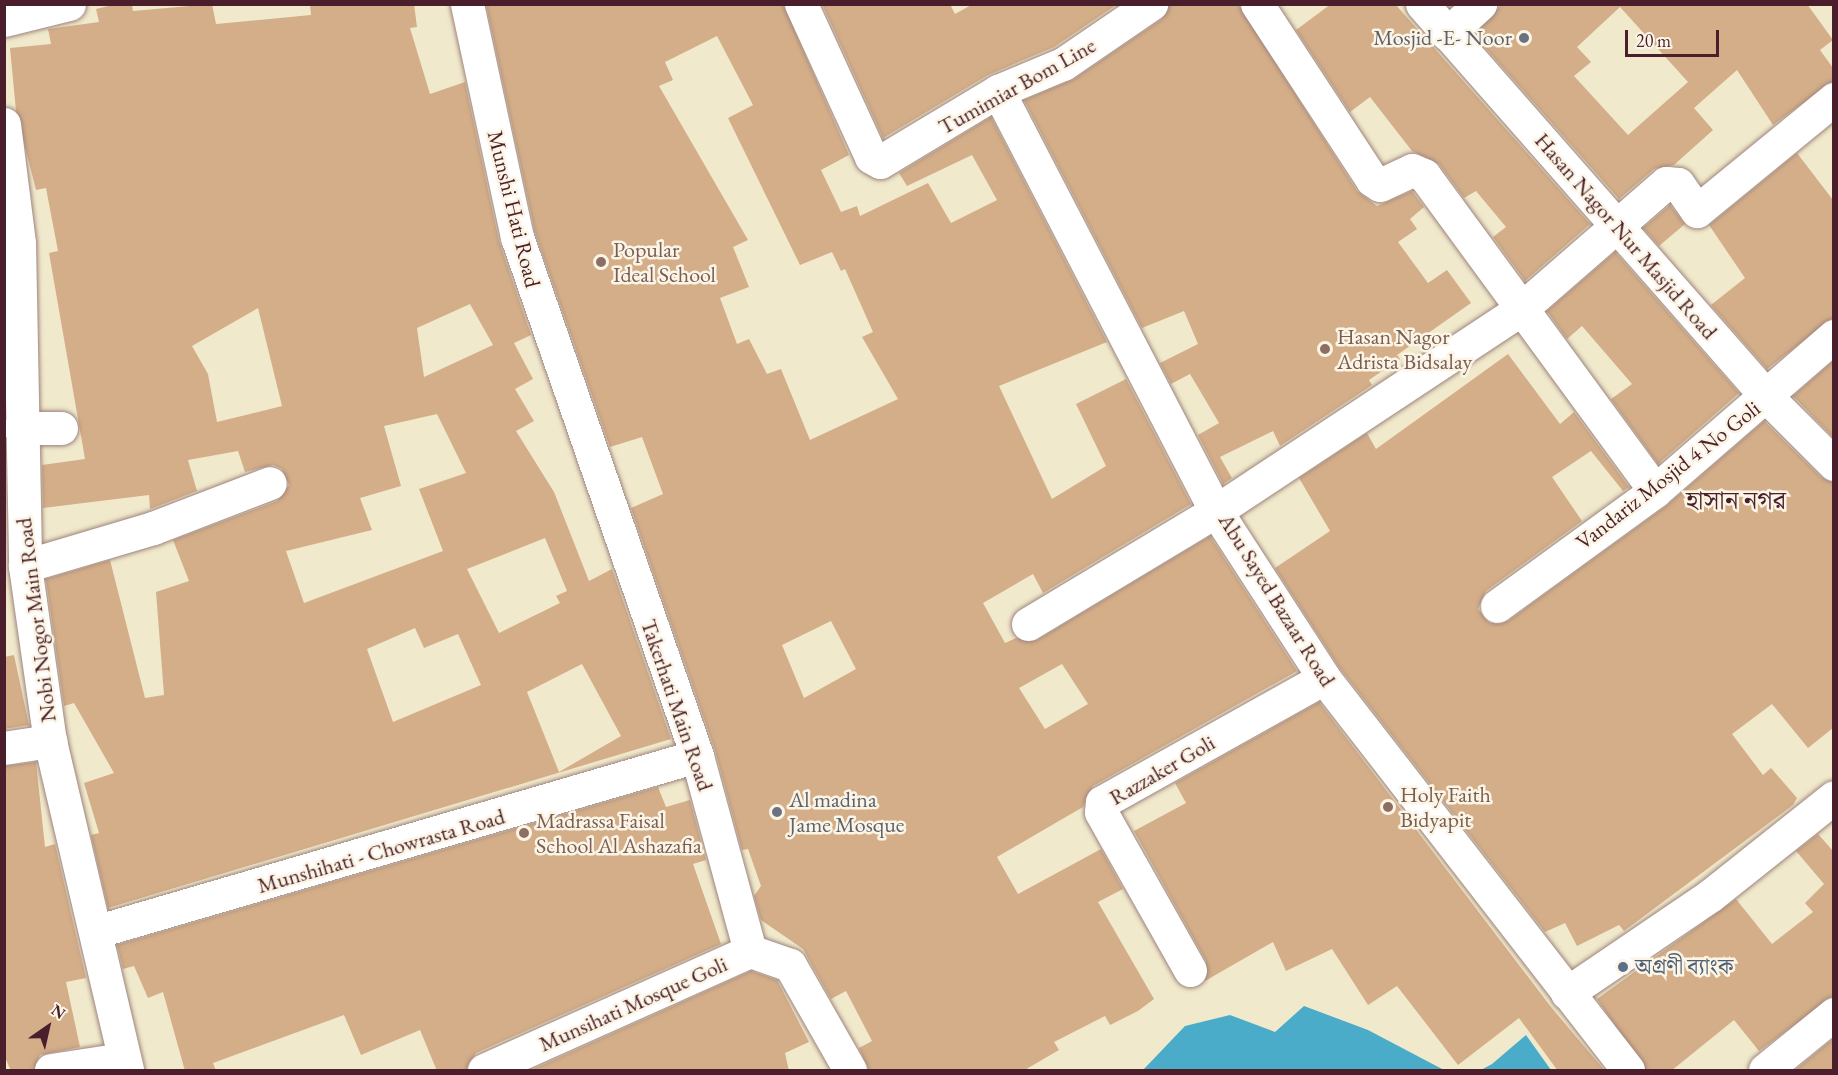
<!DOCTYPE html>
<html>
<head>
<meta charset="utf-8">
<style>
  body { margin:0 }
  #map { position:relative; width:1838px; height:1075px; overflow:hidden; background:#f1e9cc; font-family:"EB Garamond","Noto Serif Bengali",serif }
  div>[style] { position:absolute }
  .water>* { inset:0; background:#4bacca }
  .building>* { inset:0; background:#d4ae89 }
  .roads { filter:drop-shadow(0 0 2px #9e847c) drop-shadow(0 0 2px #9e847c) }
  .street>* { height:33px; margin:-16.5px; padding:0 16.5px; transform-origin:16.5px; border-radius:16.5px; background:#fff }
  .secondary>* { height:33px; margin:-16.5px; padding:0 16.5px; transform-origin:16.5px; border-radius:16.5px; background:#fff }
  .dots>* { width:16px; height:16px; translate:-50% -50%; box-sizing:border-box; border:3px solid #fcf5e5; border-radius:50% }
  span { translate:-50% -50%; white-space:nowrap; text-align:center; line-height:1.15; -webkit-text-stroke:5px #fcf5e5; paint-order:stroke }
  .worship-label { font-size:22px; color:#5b616d }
  .right { translate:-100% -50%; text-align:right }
  .left { translate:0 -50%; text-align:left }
  .street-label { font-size:22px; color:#4a1f2b }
  .education-label { font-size:22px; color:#785e54 }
  .service-label { font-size:22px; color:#4e5e75 }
  .quarter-label { font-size:26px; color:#4a1f2b }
  .frame { position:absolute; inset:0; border:6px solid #4a1f2b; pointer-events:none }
  .north { position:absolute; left:18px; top:997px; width:60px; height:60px; -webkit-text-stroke:4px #fcf5e5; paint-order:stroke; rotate:34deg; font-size:16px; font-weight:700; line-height:24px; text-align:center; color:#4a1f2b }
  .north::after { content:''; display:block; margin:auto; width:21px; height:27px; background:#4a1f2b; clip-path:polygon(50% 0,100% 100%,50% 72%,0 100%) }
  .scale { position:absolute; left:1625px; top:30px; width:94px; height:27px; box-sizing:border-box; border:3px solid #4a1f2b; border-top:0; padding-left:8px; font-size:18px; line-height:21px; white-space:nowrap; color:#4a1f2b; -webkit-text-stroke:4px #fcf5e5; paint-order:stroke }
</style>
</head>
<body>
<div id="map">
  <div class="water">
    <i style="clip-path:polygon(1304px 1006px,1368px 1030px,1444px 1070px,1143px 1070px,1185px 1026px,1230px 1015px,1275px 1032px)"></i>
    <i style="clip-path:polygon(1526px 1035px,1551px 1070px,1481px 1070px,1492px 1064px)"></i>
  </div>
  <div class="building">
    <i style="clip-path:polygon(evenodd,117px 4px,132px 4px,133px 11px,212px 4px,216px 24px,311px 15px,310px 4px,414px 4px,417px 27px,410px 28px,430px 94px,465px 82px,499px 241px,531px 335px,514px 343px,533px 379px,515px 389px,534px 421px,516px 431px,554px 492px,589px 581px,612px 569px,671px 739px,108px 908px,91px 835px,99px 833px,84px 783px,114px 773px,74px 703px,64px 706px,46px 579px,110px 560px,145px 698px,164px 695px,156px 592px,189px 581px,173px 540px,277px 501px,289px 485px,282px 469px,273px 465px,245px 472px,238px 451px,188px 460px,197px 491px,150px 509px,149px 495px,43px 508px,42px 465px,85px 459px,49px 253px,58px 251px,46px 188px,36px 190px,16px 111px,10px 48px,51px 44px,48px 29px,99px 22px,96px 9px,117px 4px,470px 304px,493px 345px,424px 377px,417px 328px,470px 304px,117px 4px,258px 308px,282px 406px,217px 422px,208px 374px,192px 346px,258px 308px,117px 4px,437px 414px,466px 473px,419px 489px,443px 551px,304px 603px,286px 551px,372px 530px,360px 498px,401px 486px,384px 426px,437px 414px,117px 4px,545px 538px,567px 591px,556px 596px,560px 603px,499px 633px,467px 569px,545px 538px,117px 4px,415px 628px,424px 648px,458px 634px,481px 685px,393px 722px,367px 649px,415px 628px,117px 4px,582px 664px,621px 736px,559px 772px,527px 692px,582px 664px)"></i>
    <i style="clip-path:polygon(evenodd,486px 4px,783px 4px,849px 155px,821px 170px,841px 212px,857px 206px,860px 216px,928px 183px,951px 223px,997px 200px,972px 155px,907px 186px,899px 173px,991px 117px,1107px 342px,999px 386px,1052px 499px,1106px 466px,1076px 404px,1126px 379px,1191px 504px,1043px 593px,1033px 574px,983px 603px,1005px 643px,1016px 638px,1037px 640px,1210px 536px,1297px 671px,1093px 786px,1083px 807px,997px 857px,1018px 894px,1101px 849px,1123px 889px,1098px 902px,1154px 999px,1138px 1011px,1110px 1025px,1105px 1016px,1054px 1042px,1059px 1050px,1023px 1071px,869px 1071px,859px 1048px,872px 1041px,846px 991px,831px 999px,803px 949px,761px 920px,754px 896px,761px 886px,748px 849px,742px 850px,715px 750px,631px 508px,663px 494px,642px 437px,610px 447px,535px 232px,486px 4px,717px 36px,753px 105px,728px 118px,800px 265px,832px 252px,841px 271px,845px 269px,873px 332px,862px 337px,898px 399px,810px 440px,781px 369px,767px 374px,749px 339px,737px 344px,720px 298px,749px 287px,733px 247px,748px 240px,659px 86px,673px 80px,665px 62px,717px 36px,486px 4px,831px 621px,856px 669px,804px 698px,782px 645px,831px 621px,486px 4px,1062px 664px,1088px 704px,1045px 729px,1019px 688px,1062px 664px)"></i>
    <i style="clip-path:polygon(822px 4px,950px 4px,955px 14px,973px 4px,1116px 5px,1054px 47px,988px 75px,883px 138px)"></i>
    <i style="clip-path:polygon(1169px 4px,1238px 4px,1357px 191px,1377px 206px,1412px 191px,1424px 207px,1410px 219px,1417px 229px,1398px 242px,1428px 283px,1447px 270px,1471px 303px,1397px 355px,1400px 359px,1369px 380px,1372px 385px,1280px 446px,1273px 431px,1220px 457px,1232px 478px,1223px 484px,1198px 435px,1219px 423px,1190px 374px,1171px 384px,1160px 363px,1198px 344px,1184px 311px,1142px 328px,1024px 100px,1074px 79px,1162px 19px)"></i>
    <i style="clip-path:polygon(1331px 4px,1395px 4px,1590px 224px,1525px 281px,1493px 237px,1506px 227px,1476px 191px,1464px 198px,1439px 164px,1412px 151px,1370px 97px,1350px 112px,1296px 30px)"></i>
    <i style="clip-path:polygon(evenodd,1502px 4px,1807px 4px,1833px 40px,1820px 50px,1833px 68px,1833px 81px,1773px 125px,1737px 70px,1694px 108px,1713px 130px,1674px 165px,1654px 169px,1619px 199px,1474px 35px,1502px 4px,1620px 7px,1688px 82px,1628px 135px,1574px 76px,1591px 62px,1577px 47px,1620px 7px)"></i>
    <i style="clip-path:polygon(1797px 153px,1833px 200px,1833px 318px,1767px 369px,1711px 305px,1745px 278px,1709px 225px)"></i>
    <i style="clip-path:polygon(1670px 205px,1685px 224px,1659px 246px,1643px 228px)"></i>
    <i style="clip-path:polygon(1615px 252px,1739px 393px,1658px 464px,1611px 399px,1632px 384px,1582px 326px,1567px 339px,1547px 311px)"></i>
    <i style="clip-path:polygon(1508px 354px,1560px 424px,1574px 412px,1629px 487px,1623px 491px,1591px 451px,1552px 477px,1582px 521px,1486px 591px,1478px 609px,1490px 623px,1508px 621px,1666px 506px,1764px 421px,1821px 477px,1833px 482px,1833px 728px,1808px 748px,1772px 704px,1732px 734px,1763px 775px,1771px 768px,1797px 798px,1793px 805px,1624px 931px,1619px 925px,1577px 946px,1565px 923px,1545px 932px,1339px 667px,1275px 568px,1330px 531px,1299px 478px,1367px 433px,1376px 449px)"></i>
    <i style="clip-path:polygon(1833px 361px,1833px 437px,1793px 396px)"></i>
    <i style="clip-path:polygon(14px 655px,29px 725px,4px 729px,4px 657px)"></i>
    <i style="clip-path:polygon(1319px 702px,1551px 1007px,1605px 1071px,1558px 1071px,1519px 1018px,1458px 1065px,1397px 986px,1368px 1005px,1332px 949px,1286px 971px,1273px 942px,1205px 981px,1206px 961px,1134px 831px,1186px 803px,1175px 783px)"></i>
    <i style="clip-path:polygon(36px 762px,45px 847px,55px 844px,86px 978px,66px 982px,80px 1047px,40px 1055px,33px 1071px,11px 1071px,4px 1055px,4px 766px)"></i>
    <i style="clip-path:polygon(658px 787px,666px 807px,690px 800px,706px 860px,693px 864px,721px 944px,476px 1053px,466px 1071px,437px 1071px,420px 1030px,361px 1055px,344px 1015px,213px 1063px,216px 1071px,185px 1071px,163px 992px,148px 998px,134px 966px,123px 969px,117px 945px)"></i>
    <i style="clip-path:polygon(1818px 834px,1833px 851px,1833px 996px,1759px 1051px,1734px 1020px,1671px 1071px,1646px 1071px,1597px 999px,1736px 899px,1772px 944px,1813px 912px,1805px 903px,1824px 884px,1796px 851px)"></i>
    <i style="clip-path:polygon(751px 971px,777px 980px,809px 1042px,785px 1053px,789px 1071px,529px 1071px)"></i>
    <i style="clip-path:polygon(1833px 1039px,1833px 1071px,1794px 1071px)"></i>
  </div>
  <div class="roads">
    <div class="street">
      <i style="left:801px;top:4px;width:168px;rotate:65.4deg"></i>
      <i style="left:871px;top:157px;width:10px;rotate:29deg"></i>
      <i style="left:880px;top:162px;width:138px;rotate:-31deg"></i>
      <i style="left:998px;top:91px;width:70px;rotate:-22.6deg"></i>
      <i style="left:1063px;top:64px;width:107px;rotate:-34.3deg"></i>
      <i style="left:1257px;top:4px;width:210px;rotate:56.8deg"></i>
      <i style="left:1372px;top:180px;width:9px;rotate:32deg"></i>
      <i style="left:1380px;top:185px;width:35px;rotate:-25deg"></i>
      <i style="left:1412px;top:170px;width:13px;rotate:23deg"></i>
      <i style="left:1424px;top:175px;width:391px;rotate:53.8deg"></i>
      <i style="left:1422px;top:4px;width:523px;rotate:48.72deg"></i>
      <i style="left:1767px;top:397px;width:95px;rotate:45deg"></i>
      <i style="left:4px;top:20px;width:67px;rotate:-13.8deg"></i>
      <i style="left:1447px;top:34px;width:45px;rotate:-42.3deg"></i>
      <i style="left:998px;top:91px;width:473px;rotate:62.6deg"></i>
      <i style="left:1216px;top:511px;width:199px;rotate:57.1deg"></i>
      <i style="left:1324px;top:678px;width:496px;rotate:52.2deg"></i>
      <i style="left:4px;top:124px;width:120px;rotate:82.8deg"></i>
      <i style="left:19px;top:243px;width:323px;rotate:88.9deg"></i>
      <i style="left:25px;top:566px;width:177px;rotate:81.9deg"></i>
      <i style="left:50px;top:741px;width:338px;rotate:76.8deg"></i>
      <i style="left:20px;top:428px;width:41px"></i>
      <i style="left:25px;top:566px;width:134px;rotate:-16.5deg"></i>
      <i style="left:153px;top:528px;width:125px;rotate:-21deg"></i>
      <i style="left:1497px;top:606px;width:195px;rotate:-36deg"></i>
      <i style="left:1655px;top:491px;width:237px;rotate:-40.9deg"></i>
      <i style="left:1028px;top:624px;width:219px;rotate:-31deg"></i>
      <i style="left:1216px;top:511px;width:366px;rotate:-33.5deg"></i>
      <i style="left:1521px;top:309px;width:192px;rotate:-41deg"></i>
      <i style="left:1666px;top:183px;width:12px;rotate:5deg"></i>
      <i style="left:1678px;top:184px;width:33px;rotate:55deg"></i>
      <i style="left:1697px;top:211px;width:177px;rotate:-39.3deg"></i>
      <i style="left:4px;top:748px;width:47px;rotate:-8.7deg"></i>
      <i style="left:98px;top:931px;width:624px;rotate:-16.29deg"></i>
      <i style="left:1190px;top:970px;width:181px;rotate:-119.4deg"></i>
      <i style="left:1101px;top:812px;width:10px;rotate:-84deg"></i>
      <i style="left:1102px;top:802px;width:254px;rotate:-29.2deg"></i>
      <i style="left:1567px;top:993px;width:174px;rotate:-34.2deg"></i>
      <i style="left:1711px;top:895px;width:157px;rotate:-38.5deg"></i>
      <i style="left:51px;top:1070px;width:74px;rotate:-8.6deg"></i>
      <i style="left:484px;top:1070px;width:291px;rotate:-24.1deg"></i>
      <i style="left:1765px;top:1070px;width:89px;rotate:-39.1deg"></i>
    </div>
    <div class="secondary">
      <i style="left:467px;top:4px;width:238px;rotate:77.9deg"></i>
      <i style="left:517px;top:237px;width:549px;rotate:70.87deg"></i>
      <i style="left:697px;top:756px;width:202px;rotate:74.8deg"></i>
      <i style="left:750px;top:951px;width:42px;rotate:19.3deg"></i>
      <i style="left:790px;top:965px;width:121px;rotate:60.3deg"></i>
    </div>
  </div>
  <div class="dots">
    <i style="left:1524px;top:38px;background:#6b7280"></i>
    <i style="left:601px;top:262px;background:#8d6e63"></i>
    <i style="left:1325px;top:349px;background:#8d6e63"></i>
    <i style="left:1388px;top:807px;background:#8d6e63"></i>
    <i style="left:777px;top:812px;background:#6b7280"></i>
    <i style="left:524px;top:833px;background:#8d6e63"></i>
    <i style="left:1623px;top:967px;background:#5c6f8a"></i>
  </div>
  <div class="worship-label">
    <span class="right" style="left:1512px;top:38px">Mosjid -E- Noor</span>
    <span class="left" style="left:789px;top:812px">Al madina<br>Jame Mosque</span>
  </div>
  <div class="street-label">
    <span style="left:1017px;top:86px;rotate:-29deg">Tumimiar Bom Line</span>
    <span style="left:514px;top:209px;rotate:76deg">Munshi Hati Road</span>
    <span style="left:1626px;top:236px;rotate:49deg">Hasan Nagor Nur Masjid Road</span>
    <span style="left:1668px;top:475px;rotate:-38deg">Vandariz Mosjid 4 No Goli</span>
    <span style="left:1277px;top:600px;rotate:58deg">Abu Sayed Bazaar Road</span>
    <span style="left:36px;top:620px;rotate:-97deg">Nobi Nogor Main Road</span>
    <span style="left:677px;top:705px;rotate:71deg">Takerhati Main Road</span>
    <span style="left:1162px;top:770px;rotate:-30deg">Razzaker Goli</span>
    <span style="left:381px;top:851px;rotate:-16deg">Munshihati - Chowrasta Road</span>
    <span style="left:633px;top:1004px;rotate:-24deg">Munsihati Mosque Goli</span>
  </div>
  <div class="education-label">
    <span class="left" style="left:613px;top:262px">Popular<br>Ideal School</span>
    <span class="left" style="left:1337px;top:349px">Hasan Nagor<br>Adrista Bidsalay</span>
    <span class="left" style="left:1400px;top:807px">Holy Faith<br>Bidyapit</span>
    <span class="left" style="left:536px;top:833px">Madrassa Faisal<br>School Al Ashazafia</span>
  </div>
  <div class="service-label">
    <span class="left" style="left:1635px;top:967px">অগ্রণী ব্যাংক</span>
  </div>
  <div class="quarter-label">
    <span style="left:1736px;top:501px">হাসান নগর</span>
  </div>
  <div class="frame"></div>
  <div class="north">N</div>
  <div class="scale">20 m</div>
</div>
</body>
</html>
